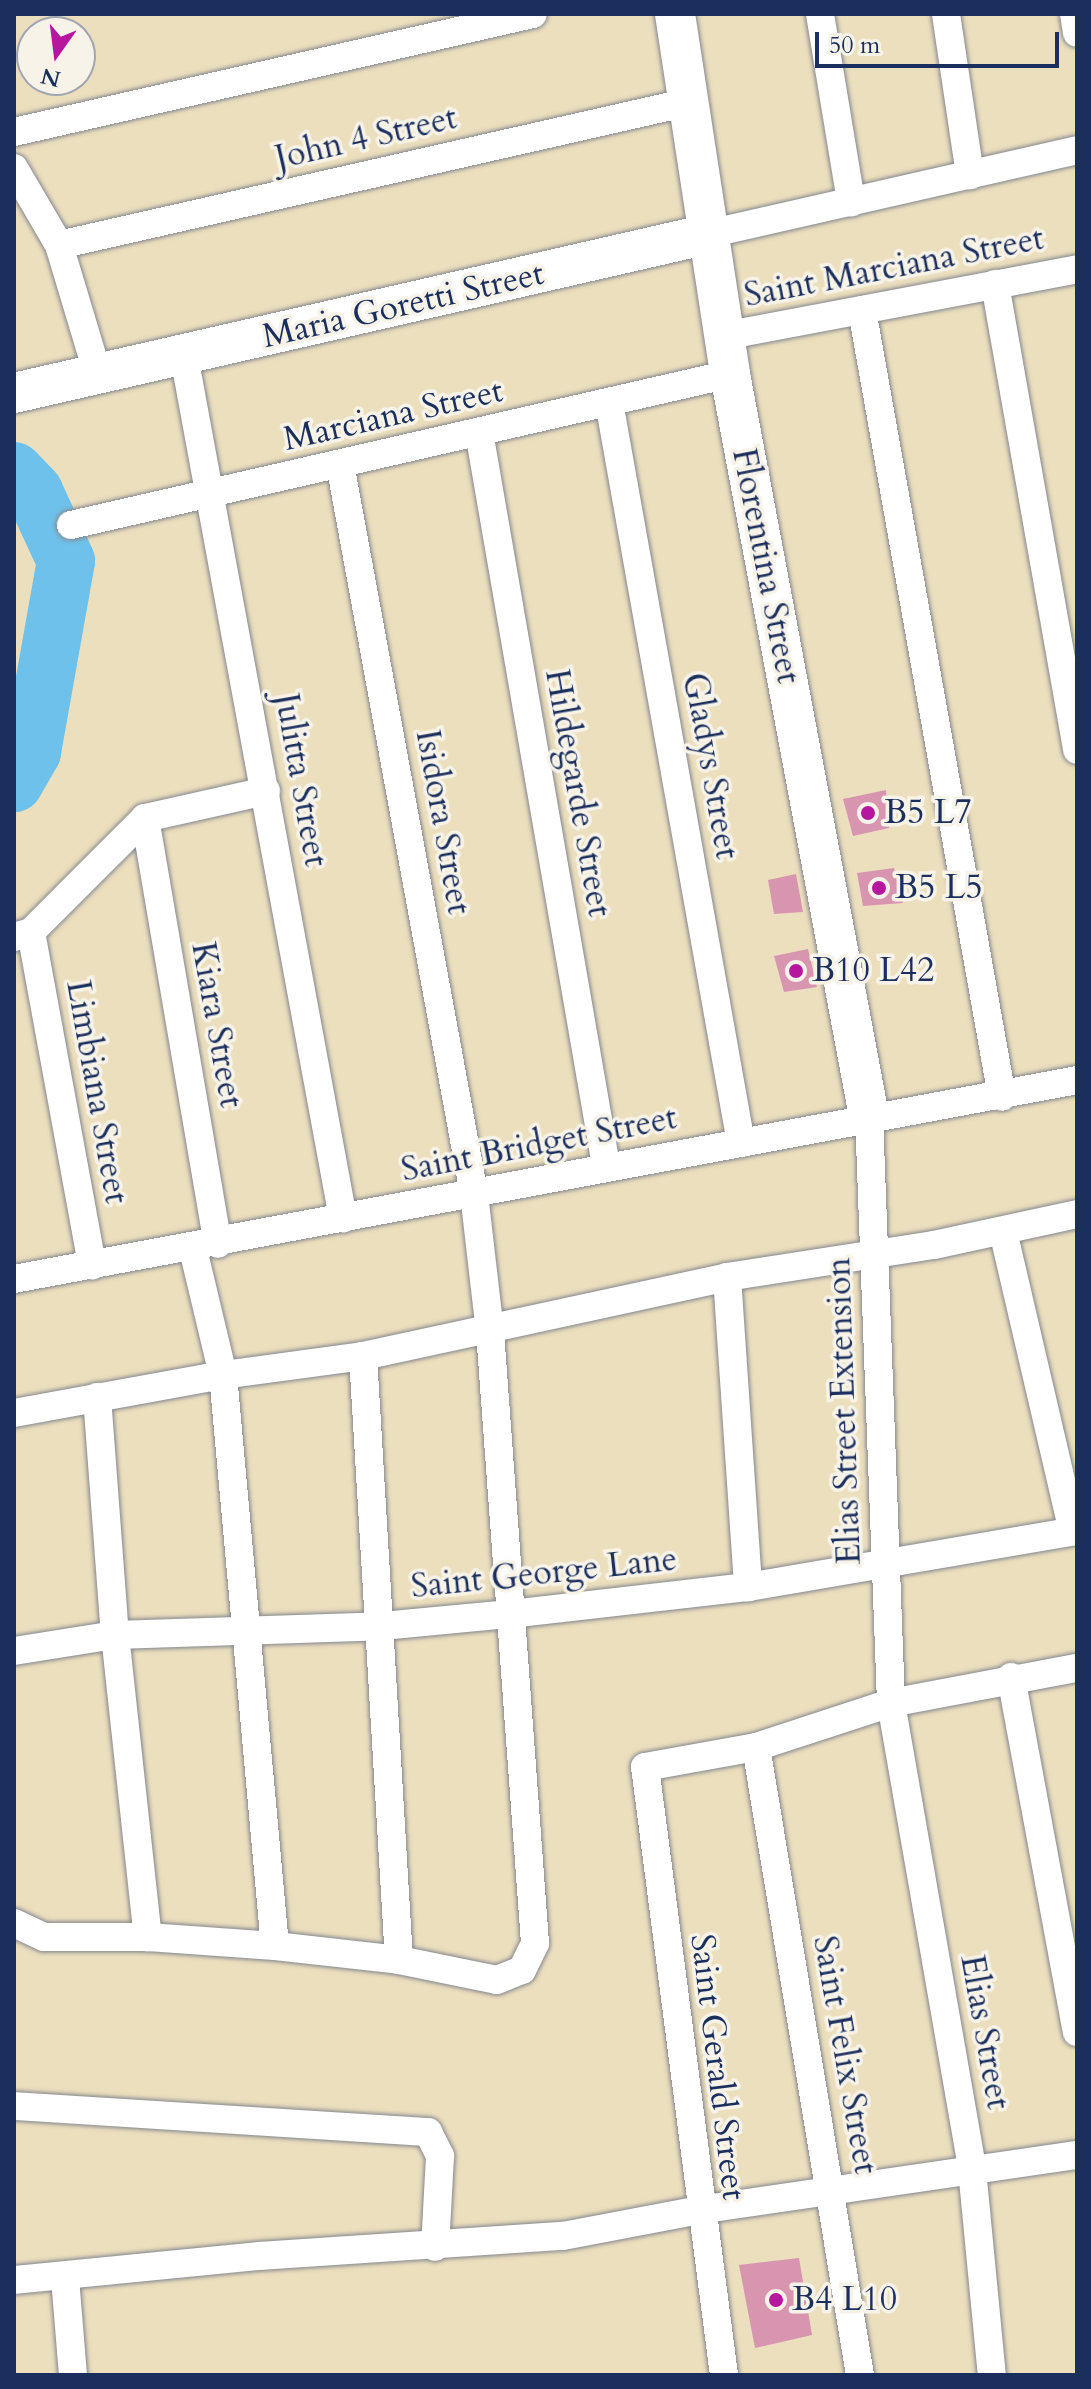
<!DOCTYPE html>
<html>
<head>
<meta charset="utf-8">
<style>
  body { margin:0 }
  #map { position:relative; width:1091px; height:2389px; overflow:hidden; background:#ecdfbe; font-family:Cardo,serif }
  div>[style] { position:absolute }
  .river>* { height:58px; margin:-29px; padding:0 29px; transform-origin:29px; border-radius:29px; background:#6ec1ea }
  .building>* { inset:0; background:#d895b0 }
  .roads { filter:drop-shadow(0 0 2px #84878e) drop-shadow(0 0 2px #84878e) }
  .street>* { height:28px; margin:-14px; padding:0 14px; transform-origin:14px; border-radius:14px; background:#fff }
  .secondary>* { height:40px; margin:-20px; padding:0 20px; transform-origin:20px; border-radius:20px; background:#fff }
  .dots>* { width:22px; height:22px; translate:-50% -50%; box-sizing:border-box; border:4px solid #f7f3e8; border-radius:50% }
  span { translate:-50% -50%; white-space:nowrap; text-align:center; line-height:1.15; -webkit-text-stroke:7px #f7f3e8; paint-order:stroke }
  .street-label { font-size:34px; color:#1b2f5e }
  .poi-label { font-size:34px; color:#1b2f5e }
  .left { translate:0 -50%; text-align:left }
  .frame { position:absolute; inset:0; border:16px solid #1b2f5e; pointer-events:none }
  .north { position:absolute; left:16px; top:16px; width:80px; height:80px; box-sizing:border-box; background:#f7f3e8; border:2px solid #9fa5b1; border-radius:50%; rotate:194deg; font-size:22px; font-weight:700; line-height:32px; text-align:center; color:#1b2f5e }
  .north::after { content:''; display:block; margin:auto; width:28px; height:36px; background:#b5179e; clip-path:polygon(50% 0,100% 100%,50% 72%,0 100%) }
  .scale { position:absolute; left:815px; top:32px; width:244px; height:36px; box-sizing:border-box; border:4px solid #1b2f5e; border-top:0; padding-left:10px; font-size:24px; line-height:28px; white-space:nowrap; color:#1b2f5e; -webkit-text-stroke:6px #f7f3e8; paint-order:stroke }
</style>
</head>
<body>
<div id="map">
  <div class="river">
    <i style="left:14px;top:471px;width:29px;rotate:46deg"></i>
    <i style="left:34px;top:492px;width:76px;rotate:65.1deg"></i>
    <i style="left:66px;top:561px;width:194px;rotate:100.1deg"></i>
    <i style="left:32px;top:752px;width:36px;rotate:120deg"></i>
  </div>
  <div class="building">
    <i style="clip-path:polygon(886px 790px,889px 828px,853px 836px,843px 799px)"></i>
    <i style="clip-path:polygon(894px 868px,903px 903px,863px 906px,857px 873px)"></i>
    <i style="clip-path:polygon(796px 874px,803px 912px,774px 914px,768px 880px)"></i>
    <i style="clip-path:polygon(808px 949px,817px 987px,784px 992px,774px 956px)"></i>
    <i style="clip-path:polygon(799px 2258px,812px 2335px,755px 2348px,739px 2265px)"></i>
  </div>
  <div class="roads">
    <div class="street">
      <i style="left:820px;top:14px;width:191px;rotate:80.6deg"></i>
      <i style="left:946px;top:14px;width:163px;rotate:81.5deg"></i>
      <i style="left:1074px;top:14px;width:19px;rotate:81deg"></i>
      <i style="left:14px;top:132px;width:532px;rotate:-12.81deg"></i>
      <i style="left:14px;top:168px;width:89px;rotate:59.7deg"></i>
      <i style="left:59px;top:245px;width:136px;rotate:73.3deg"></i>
      <i style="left:708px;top:234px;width:378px;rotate:-12.8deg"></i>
      <i style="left:59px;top:245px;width:646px;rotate:-12.79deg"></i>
      <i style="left:995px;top:284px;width:473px;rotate:80deg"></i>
      <i style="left:862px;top:310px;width:799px;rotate:79.91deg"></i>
      <i style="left:724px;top:336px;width:359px;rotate:-10.7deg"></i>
      <i style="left:184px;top:356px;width:877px;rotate:79.55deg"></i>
      <i style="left:609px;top:402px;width:753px;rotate:79.9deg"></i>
      <i style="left:479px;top:432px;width:745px;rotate:80.18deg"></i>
      <i style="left:71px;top:525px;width:676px;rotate:-12.91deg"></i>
      <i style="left:145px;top:818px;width:432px;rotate:80.3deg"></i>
      <i style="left:31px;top:932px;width:339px;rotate:79.6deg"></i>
      <i style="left:14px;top:937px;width:18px;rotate:-16deg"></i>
      <i style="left:31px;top:932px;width:161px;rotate:-45deg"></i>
      <i style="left:145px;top:818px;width:124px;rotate:-12.6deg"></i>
      <i style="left:869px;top:1116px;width:587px;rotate:87.85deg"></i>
      <i style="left:891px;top:1703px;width:473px;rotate:80.1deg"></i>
      <i style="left:972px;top:2169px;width:207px;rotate:84.5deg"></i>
      <i style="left:1003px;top:1231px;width:308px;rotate:76.9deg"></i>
      <i style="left:193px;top:1249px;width:130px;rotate:76.6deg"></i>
      <i style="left:223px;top:1375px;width:573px;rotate:84.8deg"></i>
      <i style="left:727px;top:1277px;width:311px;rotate:86.1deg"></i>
      <i style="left:14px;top:1279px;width:1081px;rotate:-10.6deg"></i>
      <i style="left:363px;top:1356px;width:605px;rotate:86.59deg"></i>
      <i style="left:97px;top:1397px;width:239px;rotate:85.7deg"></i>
      <i style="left:115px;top:1635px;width:304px;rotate:83.8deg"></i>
      <i style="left:14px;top:1413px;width:212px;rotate:-10.3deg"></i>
      <i style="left:223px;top:1375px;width:141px;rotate:-7.7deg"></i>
      <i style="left:363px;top:1356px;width:372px;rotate:-12.2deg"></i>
      <i style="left:727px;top:1277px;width:209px;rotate:-8.8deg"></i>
      <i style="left:934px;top:1245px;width:146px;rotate:-12.2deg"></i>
      <i style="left:14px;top:1651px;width:102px;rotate:-9deg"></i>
      <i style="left:115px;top:1635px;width:267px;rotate:-1.9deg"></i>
      <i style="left:382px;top:1626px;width:129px;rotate:-5.4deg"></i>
      <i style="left:510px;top:1614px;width:240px;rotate:-6.5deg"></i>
      <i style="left:748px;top:1587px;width:334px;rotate:-9.7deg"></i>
      <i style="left:1011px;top:1677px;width:361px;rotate:79.5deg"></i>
      <i style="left:756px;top:1747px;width:637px;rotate:80.6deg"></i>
      <i style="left:14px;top:1923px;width:33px;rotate:25deg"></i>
      <i style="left:44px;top:1937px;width:104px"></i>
      <i style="left:148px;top:1937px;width:127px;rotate:4.1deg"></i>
      <i style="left:275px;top:1946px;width:125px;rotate:6.4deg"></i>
      <i style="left:399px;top:1960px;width:100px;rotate:11.5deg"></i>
      <i style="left:497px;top:1980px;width:27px;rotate:-22deg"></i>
      <i style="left:522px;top:1970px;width:30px;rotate:-64deg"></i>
      <i style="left:535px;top:1943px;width:613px;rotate:-94.21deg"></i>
      <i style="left:490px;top:1332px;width:139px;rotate:-96.6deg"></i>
      <i style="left:474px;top:1194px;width:742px;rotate:-100.4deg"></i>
      <i style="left:14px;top:2106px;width:415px;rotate:3.6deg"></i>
      <i style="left:428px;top:2132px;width:27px;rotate:63deg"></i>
      <i style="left:440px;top:2156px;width:91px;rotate:93.1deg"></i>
      <i style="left:65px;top:2278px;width:97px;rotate:85.3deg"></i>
      <i style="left:14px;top:2280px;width:246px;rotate:-5.6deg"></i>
      <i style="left:259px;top:2256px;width:305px;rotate:-3.8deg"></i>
      <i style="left:563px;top:2236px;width:138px;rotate:-10.8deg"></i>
      <i style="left:699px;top:2210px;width:382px;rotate:-8.3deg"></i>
      <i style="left:724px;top:2375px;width:613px;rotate:-97.4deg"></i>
      <i style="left:645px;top:1767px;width:113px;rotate:-10.2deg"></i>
      <i style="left:756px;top:1747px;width:142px;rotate:-18.1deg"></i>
      <i style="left:891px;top:1703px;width:189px;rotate:-10.7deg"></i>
    </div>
    <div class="secondary">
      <i style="left:675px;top:14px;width:364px;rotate:81.3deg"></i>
      <i style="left:730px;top:374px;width:755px;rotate:79.39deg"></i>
      <i style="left:14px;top:393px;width:712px;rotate:-12.9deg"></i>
    </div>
  </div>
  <div class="dots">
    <i style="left:868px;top:813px;background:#b5179e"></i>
    <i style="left:879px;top:888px;background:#b5179e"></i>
    <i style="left:796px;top:971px;background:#b5179e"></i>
    <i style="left:776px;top:2300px;background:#b5179e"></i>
  </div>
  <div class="street-label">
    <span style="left:366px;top:138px;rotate:-13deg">John 4 Street</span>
    <span style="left:894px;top:267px;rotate:-11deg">Saint Marciana Street</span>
    <span style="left:403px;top:305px;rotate:-13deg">Maria Goretti Street</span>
    <span style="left:393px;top:415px;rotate:-13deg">Marciana Street</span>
    <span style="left:766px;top:566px;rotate:79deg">Florentina Street</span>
    <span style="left:711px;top:766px;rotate:80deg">Gladys Street</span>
    <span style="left:301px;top:780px;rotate:80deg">Julitta Street</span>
    <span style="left:578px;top:793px;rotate:80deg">Hildegarde Street</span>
    <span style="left:443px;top:822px;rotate:80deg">Isidora Street</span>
    <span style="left:217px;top:1025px;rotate:80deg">Kiara Street</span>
    <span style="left:97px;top:1092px;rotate:80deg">Limbiana Street</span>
    <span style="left:539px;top:1144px;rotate:-11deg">Saint Bridget Street</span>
    <span style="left:844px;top:1411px;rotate:-92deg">Elias Street Extension</span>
    <span style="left:544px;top:1573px;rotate:-6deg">Saint George Lane</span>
    <span style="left:985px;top:2032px;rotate:80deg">Elias Street</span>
    <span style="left:845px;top:2055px;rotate:80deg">Saint Felix Street</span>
    <span style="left:718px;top:2067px;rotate:83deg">Saint Gerald Street</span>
  </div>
  <div class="poi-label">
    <span class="left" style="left:884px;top:813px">B5 L7</span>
    <span class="left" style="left:895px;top:888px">B5 L5</span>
    <span class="left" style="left:812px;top:971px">B10 L42</span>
    <span class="left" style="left:792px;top:2300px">B4 L10</span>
  </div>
  <div class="frame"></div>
  <div class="north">N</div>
  <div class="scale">50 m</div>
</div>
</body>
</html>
